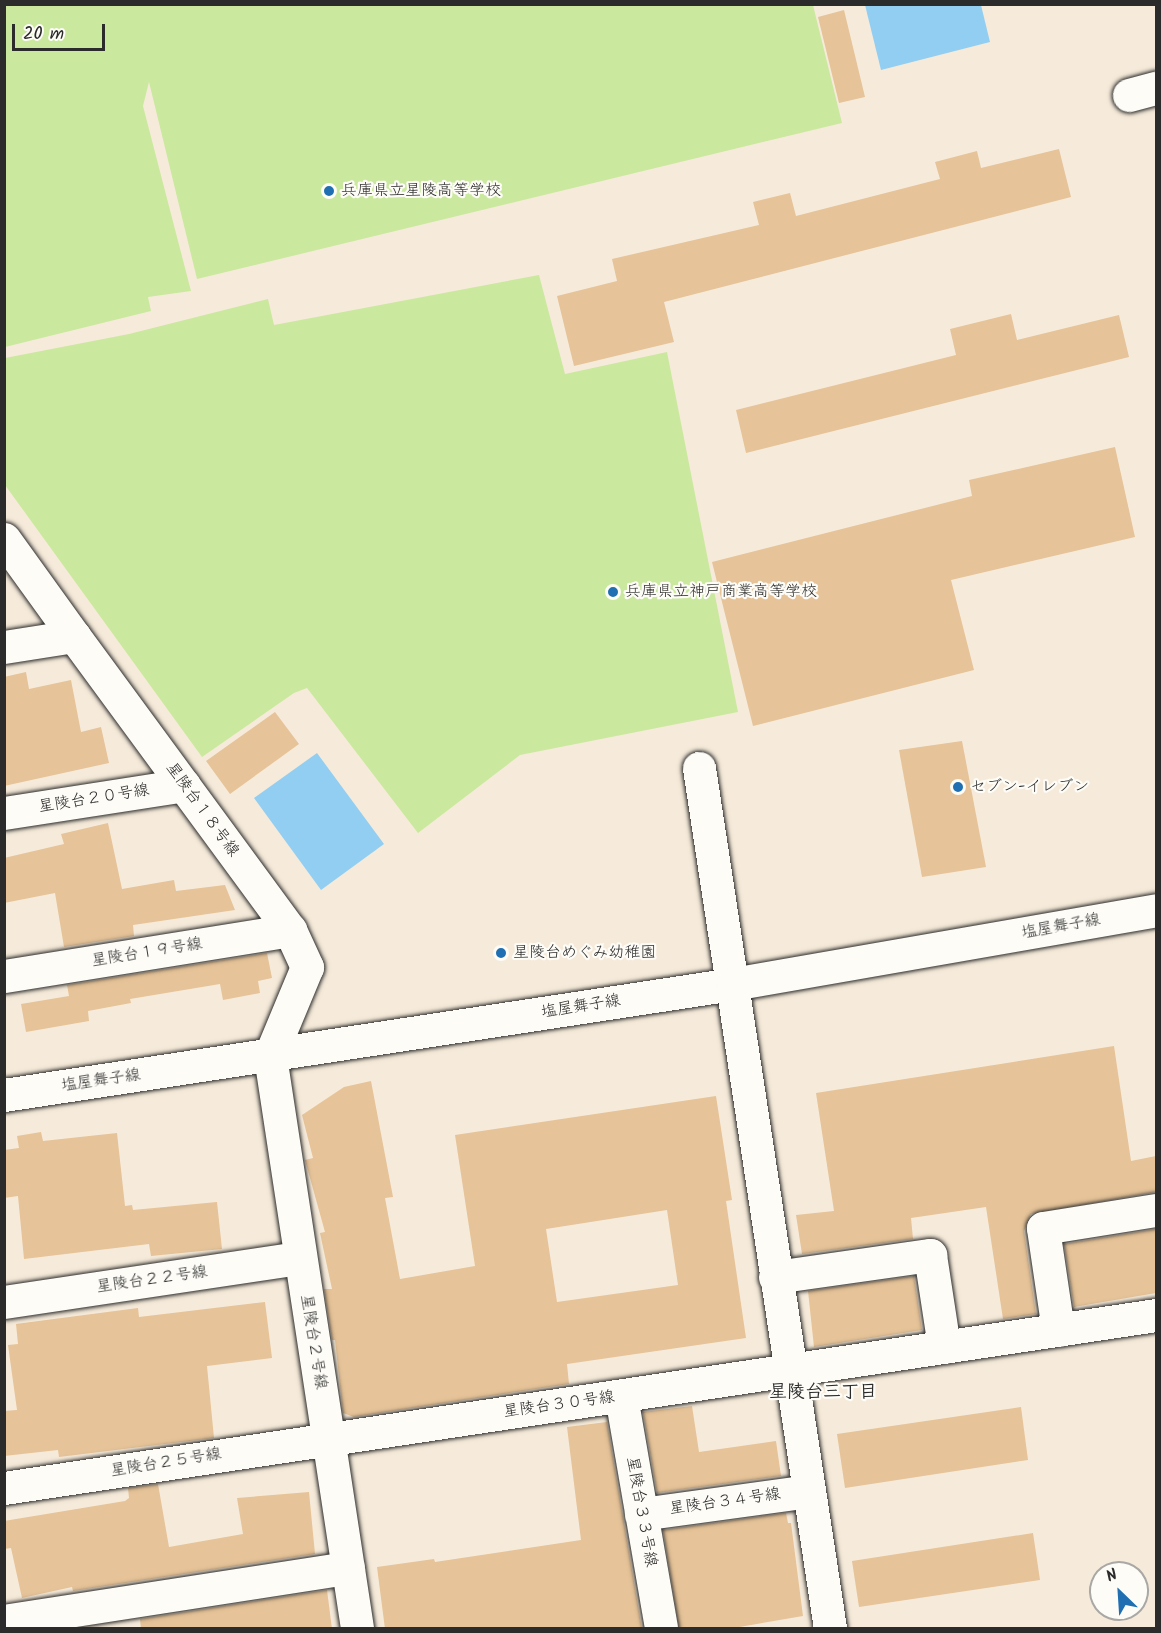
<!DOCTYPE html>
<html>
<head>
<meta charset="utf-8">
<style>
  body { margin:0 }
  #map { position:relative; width:1161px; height:1633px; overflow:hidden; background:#f6ebda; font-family:Kalam,"Klee One",sans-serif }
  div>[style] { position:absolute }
  .green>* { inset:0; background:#cbe89f }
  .water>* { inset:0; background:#92cef2 }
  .building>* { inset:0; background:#e6c398 }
  .roads { filter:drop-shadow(0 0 2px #2b2b2b) drop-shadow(0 0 2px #2b2b2b) }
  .minor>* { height:33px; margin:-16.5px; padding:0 16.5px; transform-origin:16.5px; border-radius:16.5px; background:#fdfcf7 }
  .dots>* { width:16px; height:16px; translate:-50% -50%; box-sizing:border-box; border:3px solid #fdfcf7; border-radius:50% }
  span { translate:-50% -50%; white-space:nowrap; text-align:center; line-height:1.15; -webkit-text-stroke:4.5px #fdfcf7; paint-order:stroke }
  .poi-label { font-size:16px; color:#2b2b2b }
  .left { translate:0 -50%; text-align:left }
  .street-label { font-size:16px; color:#2b2b2b }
  .neighbourhood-label { font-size:18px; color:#2b2b2b; font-weight:700 }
  .frame { position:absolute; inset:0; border:6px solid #2b2b2b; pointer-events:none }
  .north { position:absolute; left:1089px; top:1561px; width:60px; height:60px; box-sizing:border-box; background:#fdfcf7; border:2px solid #a9a8a5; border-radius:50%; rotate:335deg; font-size:16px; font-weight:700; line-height:24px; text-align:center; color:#2b2b2b }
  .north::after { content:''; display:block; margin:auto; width:21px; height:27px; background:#1f6fb2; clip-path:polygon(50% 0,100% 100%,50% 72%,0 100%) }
  .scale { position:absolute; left:12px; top:24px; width:93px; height:27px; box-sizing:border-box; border:3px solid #2b2b2b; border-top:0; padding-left:8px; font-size:18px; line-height:21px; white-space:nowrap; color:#2b2b2b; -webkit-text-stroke:4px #fdfcf7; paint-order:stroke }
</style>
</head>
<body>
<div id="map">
  <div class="green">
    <i style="clip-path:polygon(4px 5px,813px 5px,842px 123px,197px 279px,149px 82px,143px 106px,191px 291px,148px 297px,151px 311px,5px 347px)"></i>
    <i style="clip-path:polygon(539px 275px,565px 374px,667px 352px,738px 712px,520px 755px,418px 833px,307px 688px,294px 693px,202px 757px,5px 485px,5px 358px,129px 334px,268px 299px,274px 325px)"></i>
  </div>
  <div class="water">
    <i style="clip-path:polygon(865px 5px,981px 5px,990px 42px,881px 70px)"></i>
    <i style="clip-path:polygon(317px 753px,384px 844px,321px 890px,254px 798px)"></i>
  </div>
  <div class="building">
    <i style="clip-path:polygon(844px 10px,865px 97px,839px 103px,818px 17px)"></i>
    <i style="clip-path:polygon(1059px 149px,1071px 197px,664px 302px,674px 342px,574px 366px,557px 296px,617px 281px,612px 259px,759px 225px,753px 202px,790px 193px,796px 216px,940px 179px,935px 162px,977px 151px,981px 168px)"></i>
    <i style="clip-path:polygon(1011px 314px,1017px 340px,1119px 315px,1129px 357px,746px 453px,736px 410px,956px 355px,950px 329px)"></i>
    <i style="clip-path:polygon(1115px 447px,1135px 537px,951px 580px,974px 670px,753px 726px,712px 562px,972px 496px,969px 480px)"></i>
    <i style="clip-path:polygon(26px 672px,29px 689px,71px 680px,81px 732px,101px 727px,109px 763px,4px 786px,4px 677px)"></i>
    <i style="clip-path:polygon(275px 712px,299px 744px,230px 794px,206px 761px)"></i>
    <i style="clip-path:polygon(962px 741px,986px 867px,922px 877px,899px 750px)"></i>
    <i style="clip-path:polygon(108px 823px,122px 889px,174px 880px,176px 891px,225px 885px,235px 910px,133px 925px,134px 936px,64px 947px,55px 893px,4px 903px,4px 858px,64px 844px,61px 834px)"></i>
    <i style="clip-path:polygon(267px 953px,272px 978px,258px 981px,260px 993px,223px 1000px,220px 984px,130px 999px,131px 1003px,88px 1011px,89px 1021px,26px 1032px,21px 1004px,69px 996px,67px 985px)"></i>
    <i style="clip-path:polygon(1114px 1046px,1131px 1161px,1156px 1156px,1156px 1192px,1031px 1214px,1024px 1231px,1036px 1314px,1003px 1319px,986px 1207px,911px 1218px,913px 1239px,802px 1254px,796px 1215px,834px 1211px,816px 1093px)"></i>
    <i style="clip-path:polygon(evenodd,371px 1081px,393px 1197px,385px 1198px,400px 1279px,475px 1266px,455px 1135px,716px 1096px,732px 1200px,726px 1201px,746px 1338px,567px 1364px,569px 1384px,354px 1417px,343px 1413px,335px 1340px,332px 1340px,324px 1289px,332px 1289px,320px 1233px,325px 1232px,305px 1160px,313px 1158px,302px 1115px,344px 1087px,371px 1081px,667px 1210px,678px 1285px,557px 1302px,546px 1229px,667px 1210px)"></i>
    <i style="clip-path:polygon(41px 1132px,43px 1141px,117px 1133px,125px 1206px,132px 1205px,133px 1210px,217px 1202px,222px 1249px,151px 1256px,149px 1244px,24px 1259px,18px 1196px,4px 1198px,4px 1150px,19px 1148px,17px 1136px)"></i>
    <i style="clip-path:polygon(1156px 1229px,1156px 1293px,1074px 1307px,1064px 1244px)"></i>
    <i style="clip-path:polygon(914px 1276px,922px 1330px,814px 1347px,808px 1291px)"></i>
    <i style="clip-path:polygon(265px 1302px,272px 1358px,207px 1366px,214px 1438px,59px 1457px,58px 1450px,4px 1456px,4px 1411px,17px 1410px,8px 1345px,18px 1344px,16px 1324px,138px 1308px,139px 1317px)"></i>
    <i style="clip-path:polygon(692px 1406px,699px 1452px,776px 1441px,781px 1476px,657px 1493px,643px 1412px)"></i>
    <i style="clip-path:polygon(1021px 1407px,1028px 1460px,845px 1488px,837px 1434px)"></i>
    <i style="clip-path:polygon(607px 1422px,642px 1629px,385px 1629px,377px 1567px,434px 1559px,435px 1562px,581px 1540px,567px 1427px)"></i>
    <i style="clip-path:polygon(158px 1484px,169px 1547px,243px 1534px,237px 1498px,309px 1492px,315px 1554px,73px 1591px,72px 1587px,22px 1598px,11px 1548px,4px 1549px,4px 1521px,125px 1501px,129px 1498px,128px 1488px)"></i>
    <i style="clip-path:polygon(786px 1513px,788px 1523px,791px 1523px,803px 1616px,728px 1629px,679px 1629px,663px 1530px)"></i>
    <i style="clip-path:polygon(1033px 1533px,1040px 1580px,859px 1607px,852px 1561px)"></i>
    <i style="clip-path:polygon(327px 1590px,332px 1629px,141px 1629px,140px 1619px)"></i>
  </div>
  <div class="roads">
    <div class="minor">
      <i style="left:1129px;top:95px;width:28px;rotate:-15deg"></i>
      <i style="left:4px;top:539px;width:120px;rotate:54.2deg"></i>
      <i style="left:4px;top:647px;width:71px;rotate:-8.9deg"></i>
      <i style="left:74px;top:636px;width:365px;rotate:53.7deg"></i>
      <i style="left:290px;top:930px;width:41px;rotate:65.3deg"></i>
      <i style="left:307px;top:967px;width:96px;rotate:112.6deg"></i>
      <i style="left:270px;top:1056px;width:579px;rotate:81.35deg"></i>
      <i style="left:699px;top:768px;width:870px;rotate:81.34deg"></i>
      <i style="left:4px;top:813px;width:182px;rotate:-8.8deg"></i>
      <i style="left:4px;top:976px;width:290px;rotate:-9.1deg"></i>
      <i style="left:4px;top:1095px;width:737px;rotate:-8.66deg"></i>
      <i style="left:733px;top:984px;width:429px;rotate:-9.9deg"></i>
      <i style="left:775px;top:1277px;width:157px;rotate:-8.1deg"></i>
      <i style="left:930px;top:1255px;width:93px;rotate:81.3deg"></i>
      <i style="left:4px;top:1302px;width:299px;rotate:-8.5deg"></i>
      <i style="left:1058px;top:1330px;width:103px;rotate:-98.4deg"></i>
      <i style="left:1043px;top:1228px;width:114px;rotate:-9.1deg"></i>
      <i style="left:621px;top:1396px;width:235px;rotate:80.2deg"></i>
      <i style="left:4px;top:1488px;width:1165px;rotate:-8.54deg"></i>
      <i style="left:641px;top:1514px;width:169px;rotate:-7.8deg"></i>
      <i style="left:4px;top:1621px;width:348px;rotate:-8.8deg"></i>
    </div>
  </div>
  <div class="dots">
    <i style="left:329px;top:191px;background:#1f6fb2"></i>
    <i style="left:613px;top:592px;background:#1f6fb2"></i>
    <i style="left:958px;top:787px;background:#1f6fb2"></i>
    <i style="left:501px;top:953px;background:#1f6fb2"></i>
  </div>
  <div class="poi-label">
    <span class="left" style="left:341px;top:191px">兵庫県立星陵高等学校</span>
    <span class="left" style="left:625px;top:592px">兵庫県立神戸商業高等学校</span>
    <span class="left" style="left:970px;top:787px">セブン-イレブン</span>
    <span class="left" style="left:513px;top:953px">星陵台めぐみ幼稚園</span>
  </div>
  <div class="street-label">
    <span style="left:94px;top:799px;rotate:-9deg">星陵台２０号線</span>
    <span style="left:202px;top:810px;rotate:54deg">星陵台１８号線</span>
    <span style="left:1061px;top:927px;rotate:-10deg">塩屋舞子線</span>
    <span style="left:147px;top:953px;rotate:-9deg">星陵台１９号線</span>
    <span style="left:581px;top:1007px;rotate:-9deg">塩屋舞子線</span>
    <span style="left:101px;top:1081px;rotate:-8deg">塩屋舞子線</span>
    <span style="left:152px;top:1280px;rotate:-8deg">星陵台２２号線</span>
    <span style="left:313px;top:1342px;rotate:81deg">星陵台２号線</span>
    <span style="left:559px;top:1405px;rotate:-8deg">星陵台３０号線</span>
    <span style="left:166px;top:1463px;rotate:-9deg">星陵台２５号線</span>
    <span style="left:725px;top:1502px;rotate:-8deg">星陵台３４号線</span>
    <span style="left:641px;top:1512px;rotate:80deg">星陵台３３号線</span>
  </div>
  <div class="neighbourhood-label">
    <span style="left:823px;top:1393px">星陵台三丁目</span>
  </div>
  <div class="frame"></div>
  <div class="north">N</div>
  <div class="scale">20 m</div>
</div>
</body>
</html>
